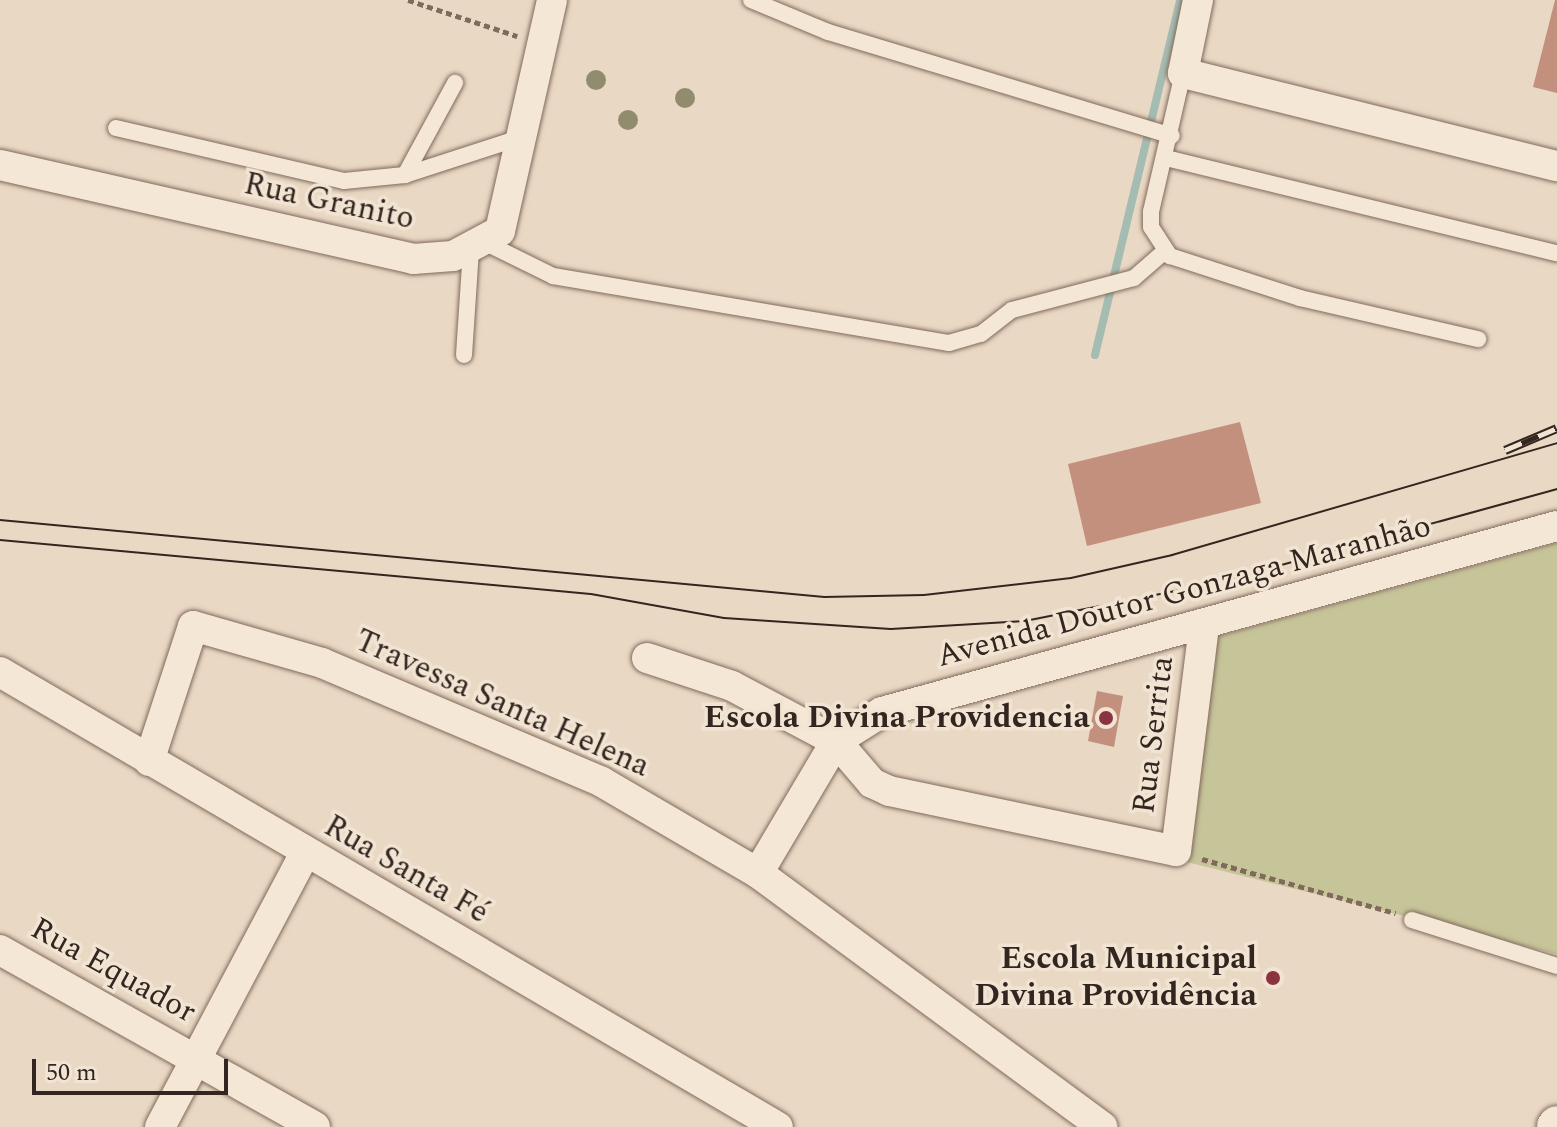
<!DOCTYPE html>
<html>
<head>
<meta charset="utf-8">
<style>
  body { margin:0 }
  #map { position:relative; width:1557px; height:1127px; overflow:hidden; background:#e9d8c4; font-family:Spectral,serif }
  div>[style] { position:absolute }
  .green>* { inset:0; background:#c6c499 }
  .stream>* { height:8px; margin:-4px; padding:0 4px; transform-origin:4px; border-radius:4px; background:#a5bcb2 }
  .building>* { inset:0; background:#c3907e }
  .path>* { height:5px; margin-top:-2.5px; transform-origin:0; background:repeating-linear-gradient(90deg,#816a5c 0 6px,transparent 0 10px) }
  .roads { filter:drop-shadow(0 0 2px #816a5c) drop-shadow(0 0 2px #816a5c) }
  .service>* { height:16px; margin:-8px; padding:0 8px; transform-origin:8px; border-radius:8px; background:#f5e7d6 }
  .minor>* { height:30px; margin:-15px; padding:0 15px; transform-origin:15px; border-radius:15px; background:#f5e7d6 }
  .tertiary>* { height:38px; margin:-19px; padding:0 19px; transform-origin:19px; border-radius:19px; background:#f5e7d6 }
  .tram>* { height:2px; margin:-1px; padding:0 1px; transform-origin:1px; border-radius:1px; background:#33251f }
  .rail>* { height:9px; margin-top:-4.5px; transform-origin:0; background:repeating-linear-gradient(90deg,#f1e4d3 0 18px,#33251f 0 36px); box-sizing:border-box; border-block:2px solid #33251f }
  .trees>* { width:20px; height:20px; margin:-10px; border-radius:50%; background:#928c6e }
  .dots>* { width:22px; height:22px; translate:-50% -50%; box-sizing:border-box; border:4px solid #f1e4d3; border-radius:50% }
  span { translate:-50% -50%; white-space:nowrap; text-align:center; line-height:1.15; -webkit-text-stroke:7px #f1e4d3; paint-order:stroke }
  .street-label { font-size:32px; color:#33251f }
  .poi-label { font-size:32px; color:#33251f; font-weight:700 }
  .right { translate:-100% -50%; text-align:right }
  .scale { position:absolute; left:32px; top:1059px; width:196px; height:36px; box-sizing:border-box; border:4px solid #33251f; border-top:0; padding-left:10px; font-size:24px; line-height:28px; white-space:nowrap; color:#33251f; -webkit-text-stroke:6px #f1e4d3; paint-order:stroke }
</style>
</head>
<body>
<div id="map">
  <div class="green">
    <i style="clip-path:polygon(1557px 543px,1557px 954px,1179px 860px,1209px 639px)"></i>
  </div>
  <div class="stream">
    <i style="left:1095px;top:355px;width:365px;rotate:-76.5deg"></i>
  </div>
  <div class="building">
    <i style="clip-path:polygon(1555px 0,1557px 0,1557px 93px,1533px 87px)"></i>
    <i style="clip-path:polygon(1240px 422px,1261px 503px,1087px 546px,1068px 464px)"></i>
    <i style="clip-path:polygon(1097px 691px,1123px 696px,1114px 747px,1088px 741px)"></i>
  </div>
  <div class="path">
    <i style="left:408px;top:0;width:115px;rotate:18.3deg"></i>
    <i style="left:1202px;top:859px;width:201px;rotate:15.6deg"></i>
  </div>
  <div class="roads">
    <div class="service">
      <i style="left:751px;top:0;width:83px;rotate:22.6deg"></i>
      <i style="left:828px;top:32px;width:359px;rotate:16.8deg"></i>
      <i style="left:1183px;top:73px;width:143px;rotate:103deg"></i>
      <i style="left:1151px;top:212px;width:15px;rotate:90deg"></i>
      <i style="left:1151px;top:227px;width:35px;rotate:57deg"></i>
      <i style="left:1170px;top:256px;width:137px;rotate:17.9deg"></i>
      <i style="left:1300px;top:298px;width:183px;rotate:13deg"></i>
      <i style="left:116px;top:128px;width:234px;rotate:13.1deg"></i>
      <i style="left:344px;top:181px;width:61px;rotate:-5.6deg"></i>
      <i style="left:405px;top:175px;width:123px;rotate:-18deg"></i>
      <i style="left:1166px;top:158px;width:402px;rotate:13.7deg"></i>
      <i style="left:405px;top:175px;width:105px;rotate:-61.5deg"></i>
      <i style="left:486px;top:243px;width:75px;rotate:26.2deg"></i>
      <i style="left:553px;top:276px;width:402px;rotate:9.6deg"></i>
      <i style="left:949px;top:343px;width:33px;rotate:-16deg"></i>
      <i style="left:981px;top:334px;width:39px;rotate:-38deg"></i>
      <i style="left:1012px;top:310px;width:126px;rotate:-14.7deg"></i>
      <i style="left:1134px;top:278px;width:41px;rotate:-41.1deg"></i>
      <i style="left:464px;top:355px;width:106px;rotate:-86.2deg"></i>
      <i style="left:1412px;top:920px;width:152px;rotate:17.6deg"></i>
    </div>
    <div class="minor">
      <i style="left:1198px;top:0;width:75px;rotate:101.6deg"></i>
      <i style="left:1183px;top:73px;width:385px;rotate:14deg"></i>
      <i style="left:0;top:165px;width:424px;rotate:12.8deg"></i>
      <i style="left:413px;top:259px;width:40px;rotate:-4.3deg"></i>
      <i style="left:453px;top:256px;width:53px;rotate:-28deg"></i>
      <i style="left:500px;top:231px;width:237px;rotate:-77.3deg"></i>
      <i style="left:647px;top:658px;width:89px;rotate:18.2deg"></i>
      <i style="left:732px;top:686px;width:118px;rotate:27.9deg"></i>
      <i style="left:836px;top:741px;width:55px;rotate:49.4deg"></i>
      <i style="left:872px;top:783px;width:19px;rotate:25deg"></i>
      <i style="left:889px;top:791px;width:293px;rotate:11.8deg"></i>
      <i style="left:1176px;top:851px;width:227px;rotate:-82.9deg"></i>
      <i style="left:0;top:672px;width:901px;rotate:30.32deg"></i>
      <i style="left:149px;top:761px;width:142px;rotate:-71.9deg"></i>
      <i style="left:193px;top:626px;width:134px;rotate:16deg"></i>
      <i style="left:322px;top:663px;width:304px;rotate:23deg"></i>
      <i style="left:602px;top:782px;width:181px;rotate:30.3deg"></i>
      <i style="left:758px;top:873px;width:428px;rotate:36.4deg"></i>
      <i style="left:758px;top:873px;width:153px;rotate:-59.4deg"></i>
      <i style="left:836px;top:741px;width:54px;rotate:-32.2deg"></i>
      <i style="left:882px;top:712px;width:700px;rotate:-15.41deg"></i>
      <i style="left:0;top:950px;width:361px;rotate:29.3deg"></i>
      <i style="left:160px;top:1127px;width:310px;rotate:-62.1deg"></i>
    </div>
    <div class="tertiary">
      <i style="left:1556px;top:1127px;width:2px;rotate:-63deg"></i>
    </div>
  </div>
  <div class="tram">
    <i style="left:0;top:520px;width:828px;rotate:5.34deg"></i>
    <i style="left:824px;top:597px;width:100px;rotate:-1.1deg"></i>
    <i style="left:924px;top:595px;width:148px;rotate:-6.6deg"></i>
    <i style="left:1071px;top:578px;width:104px;rotate:-12.8deg"></i>
    <i style="left:1172px;top:555px;width:401px;rotate:-16.2deg"></i>
    <i style="left:0;top:540px;width:593px;rotate:5.22deg"></i>
    <i style="left:591px;top:594px;width:135px;rotate:10.2deg"></i>
    <i style="left:724px;top:618px;width:167px;rotate:3.8deg"></i>
    <i style="left:891px;top:629px;width:134px;rotate:-3.4deg"></i>
    <i style="left:1025px;top:621px;width:195px;rotate:-11.3deg"></i>
    <i style="left:1216px;top:583px;width:354px;rotate:-15.4deg"></i>
  </div>
  <div class="rail">
    <i style="left:1505px;top:450px;width:56px;rotate:-22.9deg"></i>
  </div>
  <div class="trees">
    <i style="left:596px;top:80px"></i>
    <i style="left:685px;top:98px"></i>
    <i style="left:628px;top:120px"></i>
  </div>
  <div class="dots">
    <i style="left:1106px;top:718px;background:#8a3341"></i>
    <i style="left:1273px;top:978px;background:#8a3341"></i>
  </div>
  <div class="street-label">
    <span style="left:329px;top:202px;rotate:12deg">Rua Granito</span>
    <span style="left:1184px;top:592px;rotate:-15deg">Avenida Doutor Gonzaga Maranhão</span>
    <span style="left:502px;top:704px;rotate:24deg">Travessa Santa Helena</span>
    <span style="left:1154px;top:735px;rotate:-83deg">Rua Serrita</span>
    <span style="left:406px;top:870px;rotate:30deg">Rua Santa Fé</span>
    <span style="left:113px;top:971px;rotate:29deg">Rua Equador</span>
  </div>
  <div class="poi-label">
    <span class="right" style="left:1090px;top:718px">Escola Divina Providencia</span>
    <span class="right" style="left:1257px;top:978px">Escola Municipal<br>Divina Providência</span>
  </div>
  <div class="scale">50 m</div>
</div>
</body>
</html>
